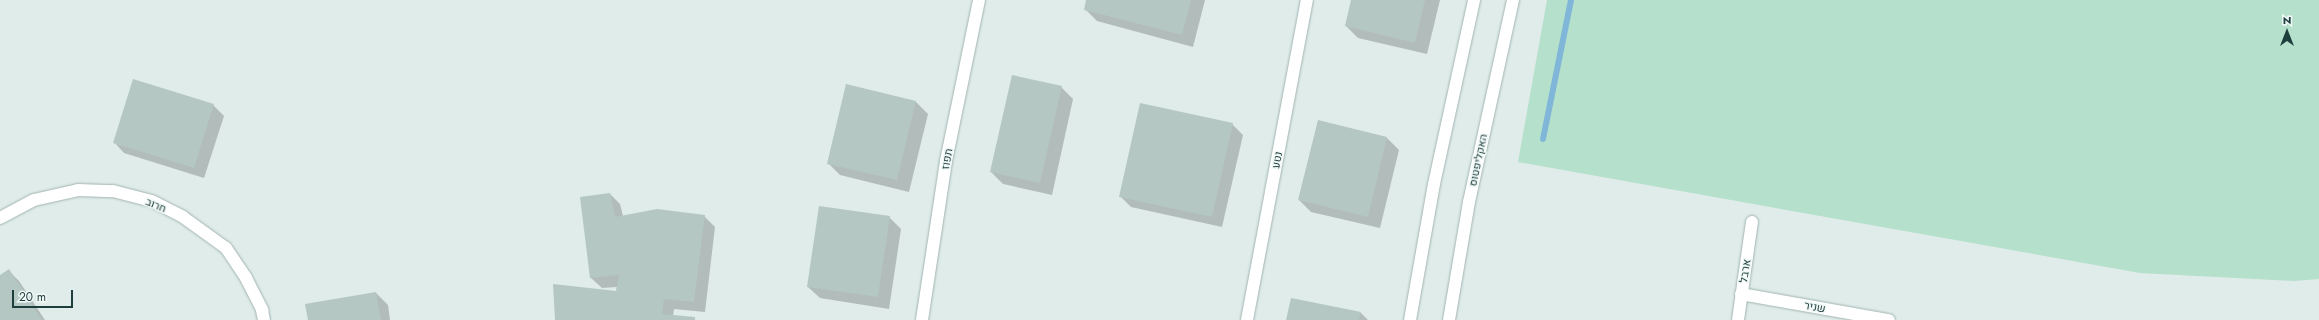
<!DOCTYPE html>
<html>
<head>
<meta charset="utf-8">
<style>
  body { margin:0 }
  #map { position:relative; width:2319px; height:320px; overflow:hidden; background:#dfece9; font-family:Jost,Heebo,sans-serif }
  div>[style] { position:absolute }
  .green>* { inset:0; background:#b5e0cb }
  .shadow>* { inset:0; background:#0003 }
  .stream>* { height:6px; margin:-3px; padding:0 3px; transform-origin:3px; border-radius:3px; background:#80b6d7 }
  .building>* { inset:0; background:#b4c7c3 }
  .roads { filter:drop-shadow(0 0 1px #a1b4b2) drop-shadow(0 0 1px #a1b4b2) }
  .street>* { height:12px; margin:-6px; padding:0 6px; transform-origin:6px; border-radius:6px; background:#fff }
  .secondary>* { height:12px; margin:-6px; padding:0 6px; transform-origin:6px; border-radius:6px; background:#fff }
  span { translate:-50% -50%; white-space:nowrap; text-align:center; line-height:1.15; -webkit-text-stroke:3px #f0f8f6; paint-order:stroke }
  .street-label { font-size:11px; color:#1e3e3d }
  .north { position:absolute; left:2267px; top:12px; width:40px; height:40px; -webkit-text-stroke:3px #f0f8f6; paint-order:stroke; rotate:0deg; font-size:11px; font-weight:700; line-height:16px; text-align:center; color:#1e3e3d }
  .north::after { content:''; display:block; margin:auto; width:14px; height:18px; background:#1e3e3d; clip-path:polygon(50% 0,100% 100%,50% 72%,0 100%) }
  .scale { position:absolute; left:12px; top:290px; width:61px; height:18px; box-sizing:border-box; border:2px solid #1e3e3d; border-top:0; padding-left:5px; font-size:12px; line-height:14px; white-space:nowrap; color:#1e3e3d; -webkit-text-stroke:3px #f0f8f6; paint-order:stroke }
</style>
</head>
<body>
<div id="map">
  <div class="green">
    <i style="clip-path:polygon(1547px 0,2319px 0,2319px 279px,2294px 281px,2140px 273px,1518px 162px)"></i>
  </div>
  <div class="shadow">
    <i style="clip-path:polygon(1087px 0,1205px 0,1193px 47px,1097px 21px,1085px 9px)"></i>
    <i style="clip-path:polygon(1352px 0,1440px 0,1427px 54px,1358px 38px,1346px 26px)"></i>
    <i style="clip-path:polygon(1061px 87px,1073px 99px,1052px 195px,1003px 184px,991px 172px)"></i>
    <i style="clip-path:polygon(916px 102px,928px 114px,909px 192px,840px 175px,828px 163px)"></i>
    <i style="clip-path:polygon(213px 105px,224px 116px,204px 178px,124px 153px,114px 142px)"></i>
    <i style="clip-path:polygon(1232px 124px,1243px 135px,1222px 227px,1131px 207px,1120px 196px)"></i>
    <i style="clip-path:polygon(1387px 138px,1399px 150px,1380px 228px,1311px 212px,1299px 200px)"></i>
    <i style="clip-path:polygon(610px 194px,620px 204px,623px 216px,704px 216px,715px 227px,705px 312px,674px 309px,673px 316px,696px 320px,556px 320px,616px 292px,617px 287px,602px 288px,591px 278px,581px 198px)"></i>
    <i style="clip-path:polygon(889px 217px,901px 229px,889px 309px,820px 298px,808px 287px)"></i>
    <i style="clip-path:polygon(9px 271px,19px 281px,45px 320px,0 320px,0 276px)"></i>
    <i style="clip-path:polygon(376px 293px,388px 305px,390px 320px,309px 320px)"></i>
    <i style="clip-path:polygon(1361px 313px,1368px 320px,1287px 320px)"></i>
  </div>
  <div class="stream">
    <i style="left:1543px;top:139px;width:142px;rotate:-78.6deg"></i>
  </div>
  <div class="building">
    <i style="clip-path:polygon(1086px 0,1191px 0,1182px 35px,1084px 10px)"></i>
    <i style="clip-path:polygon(1351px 0,1425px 0,1415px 43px,1345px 26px)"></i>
    <i style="clip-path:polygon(1012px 75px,1062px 86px,1040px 183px,990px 172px)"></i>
    <i style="clip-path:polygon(133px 79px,214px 104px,194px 168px,113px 143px)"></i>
    <i style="clip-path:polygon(846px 84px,916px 101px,897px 180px,827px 164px)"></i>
    <i style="clip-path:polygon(1140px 103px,1233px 123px,1212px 217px,1119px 197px)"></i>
    <i style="clip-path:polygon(1318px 120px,1387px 137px,1368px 217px,1298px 200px)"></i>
    <i style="clip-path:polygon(610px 193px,615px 217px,657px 209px,705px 215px,694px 302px,664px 299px,662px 314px,695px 317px,695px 320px,555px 320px,553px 284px,616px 291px,619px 275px,590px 278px,580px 197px)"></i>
    <i style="clip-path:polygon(819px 206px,890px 216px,878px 297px,807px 287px)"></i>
    <i style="clip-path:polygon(9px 269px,42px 320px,0 320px,0 275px)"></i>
    <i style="clip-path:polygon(376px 292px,381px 320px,308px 320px,305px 304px)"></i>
    <i style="clip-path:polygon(1291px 298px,1361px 312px,1359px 320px,1286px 320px)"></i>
  </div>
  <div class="roads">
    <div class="street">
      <i style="left:0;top:218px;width:38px;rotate:-28deg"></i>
      <i style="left:34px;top:200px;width:45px;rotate:-12.8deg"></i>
      <i style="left:78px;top:190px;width:35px;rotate:2deg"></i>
      <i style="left:113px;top:191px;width:40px;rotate:14.4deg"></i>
      <i style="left:152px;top:201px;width:35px;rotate:27deg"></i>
      <i style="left:183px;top:217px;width:53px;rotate:35.8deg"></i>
      <i style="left:226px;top:248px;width:36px;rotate:56deg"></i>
      <i style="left:246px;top:278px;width:36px;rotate:63deg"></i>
      <i style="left:262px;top:310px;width:10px;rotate:79deg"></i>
      <i style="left:1741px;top:294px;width:150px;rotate:10deg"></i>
      <i style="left:922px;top:320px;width:161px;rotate:-81.4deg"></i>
      <i style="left:946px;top:161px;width:164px;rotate:-78.4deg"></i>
      <i style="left:1247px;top:320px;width:326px;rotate:-79.4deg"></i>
      <i style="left:1738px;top:320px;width:99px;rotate:-81.9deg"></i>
    </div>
    <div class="secondary">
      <i style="left:1410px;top:320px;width:138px;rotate:-80deg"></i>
      <i style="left:1434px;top:184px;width:188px;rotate:-77.7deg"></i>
      <i style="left:1449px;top:320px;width:120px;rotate:-80.4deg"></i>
      <i style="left:1469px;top:202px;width:207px;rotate:-77.7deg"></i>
    </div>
  </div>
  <div class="street-label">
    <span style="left:947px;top:159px;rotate:-80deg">תפוז</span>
    <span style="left:1277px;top:160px;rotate:-79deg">נטע</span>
    <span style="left:1478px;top:160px;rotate:-78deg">האקליפטוס</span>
    <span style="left:156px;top:205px;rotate:23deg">חרוב</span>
    <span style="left:1745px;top:271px;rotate:-81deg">ארבל</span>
    <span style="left:1815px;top:307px;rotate:10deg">שניר</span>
  </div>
  <div class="north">N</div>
  <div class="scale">20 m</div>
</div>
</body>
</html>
